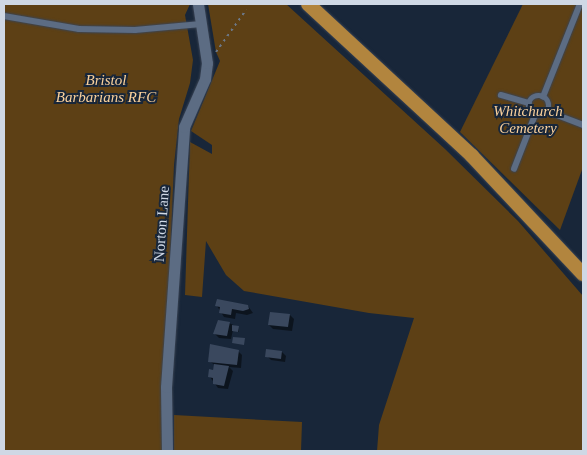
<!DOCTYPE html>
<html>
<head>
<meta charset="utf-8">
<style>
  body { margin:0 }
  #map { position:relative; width:587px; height:455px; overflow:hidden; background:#182639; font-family:"Times New Roman",serif }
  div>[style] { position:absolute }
  .green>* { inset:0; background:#5d4015 }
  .shadow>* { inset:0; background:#0007 }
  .building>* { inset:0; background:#3a485e }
  .path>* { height:2px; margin-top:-1px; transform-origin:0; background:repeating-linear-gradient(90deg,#6c7888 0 2.5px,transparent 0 6.5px) }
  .roads { filter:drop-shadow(0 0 1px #394353) drop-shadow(0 0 1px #394353) }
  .service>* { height:5.5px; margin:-2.75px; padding:0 2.75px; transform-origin:2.75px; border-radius:2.75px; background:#5c6c83 }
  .service>.ring { margin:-2.75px; padding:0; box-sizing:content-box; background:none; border:5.5px solid #5c6c83; border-radius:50% }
  .minor>* { height:11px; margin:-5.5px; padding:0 5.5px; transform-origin:5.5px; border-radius:5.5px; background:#5c6c83 }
  .trunk>* { height:14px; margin:-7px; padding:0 7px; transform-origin:7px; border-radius:7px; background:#b2853e }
  span { translate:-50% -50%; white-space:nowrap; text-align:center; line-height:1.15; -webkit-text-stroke:4px #182639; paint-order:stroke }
  .park-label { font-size:15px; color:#fad19c; font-style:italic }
  .street-label { font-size:15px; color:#cfd8e5 }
  .frame { position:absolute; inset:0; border:5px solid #cfd8e5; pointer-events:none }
</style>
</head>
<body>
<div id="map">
  <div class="green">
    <i style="clip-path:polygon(4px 4px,190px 4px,185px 15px,193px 60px,190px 83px,179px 119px,174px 165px,162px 451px,4px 451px)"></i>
    <i style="clip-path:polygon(208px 4px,286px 4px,445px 149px,518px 221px,583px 296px,583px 451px,377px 451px,379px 425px,414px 318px,369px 313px,244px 291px,226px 275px,206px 241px,202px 297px,185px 295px,190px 142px,212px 154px,212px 145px,191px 131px,220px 61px,216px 52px)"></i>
    <i style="clip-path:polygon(523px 4px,576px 4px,583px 6px,583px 167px,560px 230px,460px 132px)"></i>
    <i style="clip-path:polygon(174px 415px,302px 422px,301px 451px,174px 451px)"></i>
  </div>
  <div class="shadow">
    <i style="clip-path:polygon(217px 306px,248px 306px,253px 313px,247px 315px,236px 313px,235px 319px,224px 317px)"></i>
    <i style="clip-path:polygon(290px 315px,294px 319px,292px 331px,273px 329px,269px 325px)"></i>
    <i style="clip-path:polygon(229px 323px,238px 327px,239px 332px,233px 330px,231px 339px,219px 338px,215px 334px)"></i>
    <i style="clip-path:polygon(238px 351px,242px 355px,241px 368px,229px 367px,233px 371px,228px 389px,218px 388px,210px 377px,215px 365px,209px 361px)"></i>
    <i style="clip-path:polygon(282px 352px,286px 356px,285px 362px,271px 360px,267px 356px)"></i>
  </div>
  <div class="building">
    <i style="clip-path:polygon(217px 299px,248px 305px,249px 309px,243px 311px,232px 309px,231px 315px,219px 313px,220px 307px,215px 306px)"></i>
    <i style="clip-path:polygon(270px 312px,290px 314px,288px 327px,268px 325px)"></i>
    <i style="clip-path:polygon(218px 320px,230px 322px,227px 336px,213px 334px)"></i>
    <i style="clip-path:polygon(232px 325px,239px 326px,238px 332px,232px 331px)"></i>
    <i style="clip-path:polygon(233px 337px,245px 338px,244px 345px,232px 343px)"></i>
    <i style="clip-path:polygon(210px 344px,239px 350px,237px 365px,208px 362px)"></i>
    <i style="clip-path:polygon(266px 349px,282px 351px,281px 359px,265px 357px)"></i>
    <i style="clip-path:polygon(214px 364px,229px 366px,224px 386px,213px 384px,213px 378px,208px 377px,209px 369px,213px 370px)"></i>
  </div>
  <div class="path">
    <i style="left:216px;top:52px;width:52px;rotate:-54.5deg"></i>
  </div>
  <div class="roads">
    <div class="service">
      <i style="left:4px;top:16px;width:76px;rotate:9.8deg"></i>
      <i style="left:79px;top:29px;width:56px;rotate:1deg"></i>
      <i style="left:135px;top:30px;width:66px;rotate:-5.2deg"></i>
      <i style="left:501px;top:95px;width:29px;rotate:16deg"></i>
      <i class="ring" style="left:529px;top:96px;width:14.5px;height:14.5px"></i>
      <i style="left:543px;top:97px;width:100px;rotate:-68.3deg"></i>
      <i style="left:547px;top:111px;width:39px;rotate:21deg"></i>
      <i style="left:514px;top:169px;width:58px;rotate:-68.7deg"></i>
    </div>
    <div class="minor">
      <i style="left:167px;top:451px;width:64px;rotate:-90.9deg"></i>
      <i style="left:166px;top:387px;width:261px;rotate:-86deg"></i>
      <i style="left:184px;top:127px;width:52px;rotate:-66.4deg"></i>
      <i style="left:205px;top:79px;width:16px;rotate:-83deg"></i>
      <i style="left:207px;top:63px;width:60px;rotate:-98.7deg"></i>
    </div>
    <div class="trunk">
      <i style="left:308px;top:4px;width:224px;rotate:42.8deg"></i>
      <i style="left:472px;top:156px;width:162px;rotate:46.8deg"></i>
    </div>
  </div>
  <div class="park-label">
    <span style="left:106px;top:89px">Bristol<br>Barbarians RFC</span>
    <span style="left:528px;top:120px">Whitchurch<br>Cemetery</span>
  </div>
  <div class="street-label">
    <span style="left:162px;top:224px;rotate:-86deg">Norton Lane</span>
  </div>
  <div class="frame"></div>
</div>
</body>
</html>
